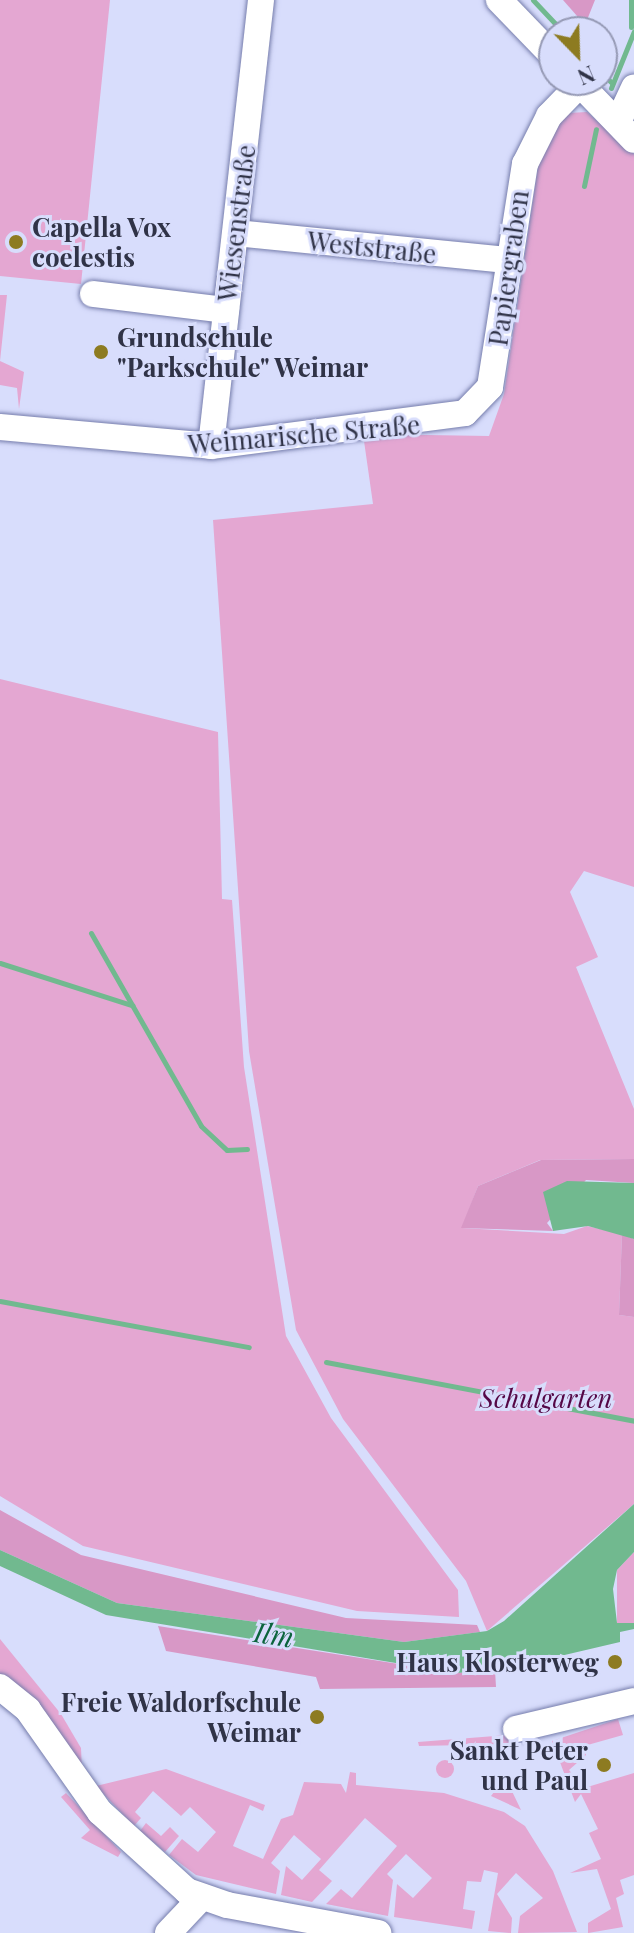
<!DOCTYPE html>
<html>
<head>
<meta charset="utf-8">
<style>
  body { margin:0 }
  #map { position:relative; width:634px; height:1933px; overflow:hidden; background:#d8ddfc; font-family:"Playfair Display",serif }
  div>[style] { position:absolute }
  .green>* { inset:0; background:#e4a7d2 }
  .round { border-radius:50% }
  .forest>* { inset:0; background:#d898c6 }
  .water>* { inset:0; background:#71b98f }
  .stream>* { height:5px; margin:-2.5px; padding:0 2.5px; transform-origin:2.5px; border-radius:2.5px; background:#71b98f }
  .roads { filter:drop-shadow(0 0 2px #767dac) drop-shadow(0 0 2px #767dac) }
  .minor>* { height:26px; margin:-13px; padding:0 13px; transform-origin:13px; border-radius:13px; background:#fff }
  .dots>* { width:22px; height:22px; translate:-50% -50%; box-sizing:border-box; border:4px solid #d8ddfc; border-radius:50% }
  span { translate:-50% -50%; white-space:nowrap; text-align:center; line-height:1.15; -webkit-text-stroke:6px #d8ddfc; paint-order:stroke }
  .street-label { font-size:26px; color:#303347 }
  .poi-label { font-size:26px; color:#303347; font-weight:700 }
  .left { translate:0 -50%; text-align:left }
  .right { translate:-100% -50%; text-align:right }
  .park-label { font-size:26px; color:#540746; font-style:italic }
  .water-label { font-size:28px; color:#0b643d; font-style:italic }
  .north { position:absolute; left:538px; top:16px; width:80px; height:80px; box-sizing:border-box; background:#d8ddfc; border:2px solid #9599b4; border-radius:50%; rotate:157deg; font-size:22px; font-weight:700; line-height:32px; text-align:center; color:#303347 }
  .north::after { content:''; display:block; margin:auto; width:28px; height:36px; background:#8d7b21; clip-path:polygon(50% 0,100% 100%,50% 72%,0 100%) }
</style>
</head>
<body>
<div id="map">
  <div class="green">
    <i style="clip-path:polygon(0 0,110px 0,81px 284px,0 276px)"></i>
    <i style="clip-path:polygon(587px 112px,634px 154px,634px 887px,584px 871px,570px 892px,598px 957px,576px 967px,634px 1109px,634px 1159px,540px 1160px,478px 1186px,462px 1228px,564px 1234px,587px 1226px,622px 1234px,619px 1315px,634px 1317px,634px 1504px,487px 1631px,466px 1581px,343px 1419px,296px 1330px,249px 1051px,213px 520px,373px 504px,363px 434px,489px 436px,504px 394px,541px 147px,568px 113px)"></i>
    <i style="clip-path:polygon(0 295px,7px 295px,0 361px,24px 372px,19px 409px,17px 388px,0 385px)"></i>
    <i style="clip-path:polygon(0 679px,218px 732px,222px 899px,232px 900px,244px 1067px,286px 1336px,331px 1418px,458px 1590px,459px 1617px,357px 1611px,83px 1546px,0 1496px)"></i>
    <i style="clip-path:polygon(634px 1552px,634px 1623px,617px 1623px,617px 1570px)"></i>
    <i style="clip-path:polygon(0 1639px,61px 1714px,81px 1748px,82px 1772px,0 1676px)"></i>
    <i style="clip-path:polygon(618px 1719px,623px 1735px,584px 1746px,586px 1755px,569px 1770px,584px 1788px,634px 1773px,634px 1875px,620px 1880px,624px 1894px,616px 1898px,623px 1927px,588px 1933px,588px 1923px,611px 1909px,597px 1869px,570px 1873px,601px 1859px,589px 1833px,598px 1829px,581px 1794px,575px 1802px,552px 1741px)"></i>
    <i style="clip-path:polygon(508px 1735px,512px 1744px,419px 1746px,418px 1742px)"></i>
    <i class="round" style="left:436px;top:1760px;width:18px;height:18px"></i>
    <i style="clip-path:polygon(166px 1769px,265px 1805px,263px 1811px,250px 1805px,233px 1846px,263px 1859px,281px 1819px,293px 1815px,304px 1782px,341px 1784px,346px 1793px,350px 1772px,356px 1773px,356px 1785px,444px 1793px,504px 1812px,525px 1826px,553px 1871px,577px 1932px,518px 1933px,520px 1916px,543px 1898px,516px 1873px,497px 1894px,512px 1918px,511px 1933px,488px 1931px,498px 1873px,484px 1870px,481px 1882px,467px 1881px,463px 1909px,475px 1911px,472px 1929px,394px 1917px,397px 1884px,413px 1898px,432px 1878px,406px 1854px,387px 1874px,393px 1880px,388px 1916px,326px 1904px,341px 1889px,352px 1898px,397px 1846px,365px 1818px,319px 1870px,332px 1881px,312px 1902px,281px 1895px,286px 1866px,302px 1880px,321px 1859px,294px 1835px,271px 1863px,280px 1871px,276px 1894px,196px 1875px,169px 1855px,182px 1839px,198px 1852px,216px 1832px,190px 1807px,181px 1816px,153px 1791px,135px 1812px,141px 1818px,134px 1826px,96px 1786px)"></i>
    <i style="clip-path:polygon(507px 1775px,509px 1785px,521px 1810px,491px 1796px)"></i>
    <i style="clip-path:polygon(66px 1793px,121px 1852px,118px 1857px,81px 1838px,90px 1830px,61px 1797px)"></i>
    <i style="clip-path:polygon(146px 1823px,161px 1836px,170px 1827px,179px 1836px,165px 1852px,140px 1831px)"></i>
  </div>
  <div class="forest">
    <i style="clip-path:polygon(563px 0,595px 0,585px 25px)"></i>
    <i style="clip-path:polygon(634px 1159px,634px 1183px,586px 1180px,547px 1223px,553px 1231px,461px 1228px,478px 1186px,541px 1160px)"></i>
    <i style="clip-path:polygon(622px 1234px,634px 1239px,634px 1317px,619px 1315px)"></i>
    <i style="clip-path:polygon(0 1510px,81px 1555px,346px 1618px,477px 1625px,480px 1632px,404px 1642px,117px 1603px,0 1550px)"></i>
    <i style="clip-path:polygon(158px 1626px,456px 1673px,495px 1670px,496px 1687px,320px 1689px,316px 1677px,166px 1651px)"></i>
  </div>
  <div class="water">
    <i style="clip-path:polygon(567px 1181px,634px 1183px,634px 1239px,588px 1226px,553px 1231px,543px 1192px)"></i>
    <i style="clip-path:polygon(634px 1504px,634px 1552px,617px 1570px,613px 1589px,617px 1623px,634px 1623px,634px 1629px,620px 1632px,620px 1642px,500px 1670px,456px 1673px,106px 1615px,0 1566px,0 1550px,117px 1603px,404px 1642px,487px 1631px,504px 1621px)"></i>
  </div>
  <div class="stream">
    <i style="left:533px;top:0;width:44px;rotate:46.8deg"></i>
    <i style="left:631px;top:27px;width:27px;rotate:-90deg"></i>
    <i style="left:602px;top:73px;width:14px;rotate:45deg"></i>
    <i style="left:611px;top:88px;width:61px;rotate:-68deg"></i>
    <i style="left:584px;top:186px;width:58px;rotate:-78.1deg"></i>
    <i style="left:91px;top:933px;width:222px;rotate:60.3deg"></i>
    <i style="left:201px;top:1126px;width:35px;rotate:43deg"></i>
    <i style="left:227px;top:1150px;width:20px;rotate:-3deg"></i>
    <i style="left:0;top:963px;width:139px;rotate:17.7deg"></i>
    <i style="left:0;top:1301px;width:253px;rotate:10.5deg"></i>
    <i style="left:326px;top:1362px;width:314px;rotate:10.8deg"></i>
  </div>
  <div class="roads">
    <div class="minor">
      <i style="left:499px;top:0;width:79px;rotate:46deg"></i>
      <i style="left:576px;top:80px;width:83px;rotate:46deg"></i>
      <i style="left:618px;top:122px;width:38px;rotate:-65deg"></i>
      <i style="left:236px;top:233px;width:272px;rotate:5.7deg"></i>
      <i style="left:93px;top:294px;width:134px;rotate:6.9deg"></i>
      <i style="left:0;top:427px;width:212px;rotate:5.1deg"></i>
      <i style="left:211px;top:446px;width:256px;rotate:-7.4deg"></i>
      <i style="left:465px;top:413px;width:36px;rotate:-46deg"></i>
      <i style="left:490px;top:387px;width:226px;rotate:-81.1deg"></i>
      <i style="left:525px;top:164px;width:54px;rotate:-63.4deg"></i>
      <i style="left:549px;top:116px;width:45px;rotate:-45.9deg"></i>
      <i style="left:211px;top:446px;width:449px;rotate:-83.6deg"></i>
      <i style="left:0;top:1687px;width:36px;rotate:39deg"></i>
      <i style="left:28px;top:1710px;width:125px;rotate:54.8deg"></i>
      <i style="left:100px;top:1812px;width:118px;rotate:42.2deg"></i>
      <i style="left:187px;top:1891px;width:42px;rotate:19.3deg"></i>
      <i style="left:227px;top:1905px;width:154px;rotate:10.5deg"></i>
      <i style="left:516px;top:1729px;width:121px;rotate:-13.3deg"></i>
      <i style="left:168px;top:1933px;width:50px;rotate:-46.6deg"></i>
    </div>
  </div>
  <div class="dots">
    <i style="left:16px;top:242px;background:#8d7b21"></i>
    <i style="left:101px;top:352px;background:#8d7b21"></i>
    <i style="left:615px;top:1662px;background:#8d7b21"></i>
    <i style="left:317px;top:1717px;background:#8d7b21"></i>
    <i style="left:604px;top:1765px;background:#8d7b21"></i>
  </div>
  <div class="street-label">
    <span style="left:236px;top:223px;rotate:-83deg">Wiesenstraße</span>
    <span style="left:372px;top:247px;rotate:6deg">Weststraße</span>
    <span style="left:508px;top:268px;rotate:-82deg">Papiergraben</span>
    <span style="left:304px;top:434px;rotate:-5deg">Weimarische Straße</span>
  </div>
  <div class="poi-label">
    <span class="left" style="left:32px;top:242px">Capella Vox<br>coelestis</span>
    <span class="left" style="left:117px;top:352px">Grundschule<br>"Parkschule" Weimar</span>
    <span class="right" style="left:599px;top:1662px">Haus Klosterweg</span>
    <span class="right" style="left:301px;top:1717px">Freie Waldorfschule<br>Weimar</span>
    <span class="right" style="left:588px;top:1765px">Sankt Peter<br>und Paul</span>
  </div>
  <div class="park-label">
    <span style="left:546px;top:1398px">Schulgarten</span>
  </div>
  <div class="water-label">
    <span style="left:274px;top:1634px;rotate:9deg">Ilm</span>
  </div>
  <div class="north">N</div>
</div>
</body>
</html>
